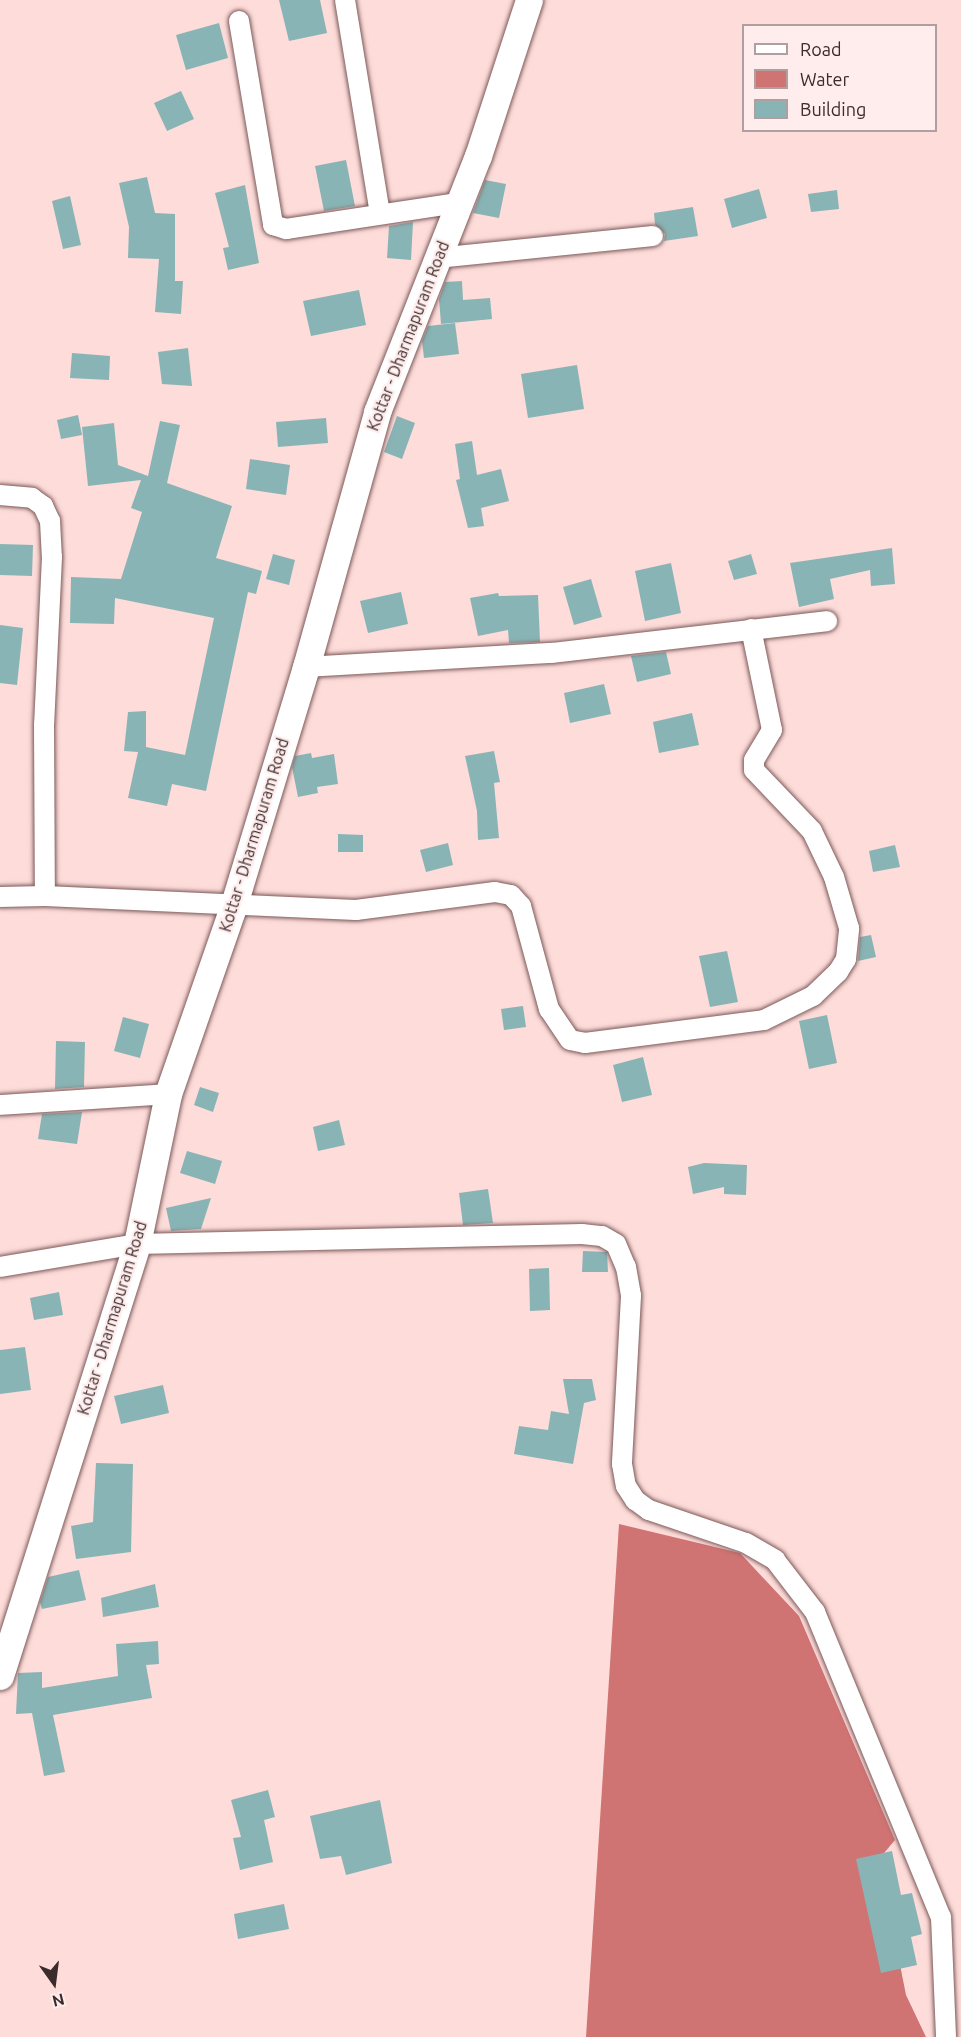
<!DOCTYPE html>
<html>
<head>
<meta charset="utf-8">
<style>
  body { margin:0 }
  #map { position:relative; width:961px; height:2037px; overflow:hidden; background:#fddcda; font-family:Ubuntu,sans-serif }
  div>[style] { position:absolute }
  .water>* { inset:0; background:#d07373 }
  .building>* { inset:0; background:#89b4b5 }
  .roads { filter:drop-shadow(0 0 2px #7c5958) drop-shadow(0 0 2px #7c5958) }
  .street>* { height:20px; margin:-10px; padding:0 10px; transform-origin:10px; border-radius:10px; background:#fff }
  .secondary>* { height:27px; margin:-13.5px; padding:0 13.5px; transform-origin:13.5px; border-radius:13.5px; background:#fff }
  span { translate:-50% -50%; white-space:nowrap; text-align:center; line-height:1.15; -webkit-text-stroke:4.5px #feedec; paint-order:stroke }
  .street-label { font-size:16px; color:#3b2b2b }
  .legend { position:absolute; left:742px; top:24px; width:195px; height:108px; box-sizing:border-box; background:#feedec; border:2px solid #b09f9f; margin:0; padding:8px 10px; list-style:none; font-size:18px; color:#3b2b2b }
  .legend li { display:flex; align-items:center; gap:12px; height:30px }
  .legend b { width:30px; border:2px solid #b09f9f }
  .north { position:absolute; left:24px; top:1953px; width:60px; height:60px; -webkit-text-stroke:4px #feedec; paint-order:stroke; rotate:166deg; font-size:16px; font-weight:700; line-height:24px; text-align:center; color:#3b2b2b }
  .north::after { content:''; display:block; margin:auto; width:21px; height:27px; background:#3b2b2b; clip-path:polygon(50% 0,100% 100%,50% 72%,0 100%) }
</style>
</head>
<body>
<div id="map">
  <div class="water">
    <i style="clip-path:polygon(619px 1524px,740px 1553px,799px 1616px,895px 1840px,879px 1859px,906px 1995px,926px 2037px,586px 2037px)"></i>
  </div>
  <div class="building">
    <i style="clip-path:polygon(279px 0,320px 0,327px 33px,289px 41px)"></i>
    <i style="clip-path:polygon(219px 23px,228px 58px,186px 70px,176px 35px)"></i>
    <i style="clip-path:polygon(181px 91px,194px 119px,167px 131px,154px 103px)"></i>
    <i style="clip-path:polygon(346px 160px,355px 206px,324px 211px,315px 166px)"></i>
    <i style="clip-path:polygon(147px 177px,155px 213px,175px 214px,175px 281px,183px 281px,181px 314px,155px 312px,159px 259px,128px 258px,129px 227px,119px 183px)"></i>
    <i style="clip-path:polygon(485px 180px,506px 184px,499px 218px,473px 213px)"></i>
    <i style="clip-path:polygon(245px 185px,259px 263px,228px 270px,223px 248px,229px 247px,215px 193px)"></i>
    <i style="clip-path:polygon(759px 189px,767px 218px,732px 228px,724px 199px)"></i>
    <i style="clip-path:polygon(837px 190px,839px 209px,811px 212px,808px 194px)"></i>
    <i style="clip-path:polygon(70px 196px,81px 245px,63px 249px,52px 201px)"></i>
    <i style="clip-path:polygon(693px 207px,698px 236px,664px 241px,665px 234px,655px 225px,654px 213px)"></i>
    <i style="clip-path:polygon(413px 222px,411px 260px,387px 258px,389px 226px)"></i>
    <i style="clip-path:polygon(462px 281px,463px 300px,490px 298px,492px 319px,441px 324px,439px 299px,445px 282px)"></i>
    <i style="clip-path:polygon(359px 290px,366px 325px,311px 336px,303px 301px)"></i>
    <i style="clip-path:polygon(455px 323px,459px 354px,424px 358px,422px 341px,428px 326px)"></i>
    <i style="clip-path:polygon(188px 348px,192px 386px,162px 384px,158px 352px)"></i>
    <i style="clip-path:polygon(72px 353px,110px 356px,109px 380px,70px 378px)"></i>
    <i style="clip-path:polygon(577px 365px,584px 409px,528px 418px,521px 374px)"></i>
    <i style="clip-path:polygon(78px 415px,82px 435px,61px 439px,57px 420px)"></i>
    <i style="clip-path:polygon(397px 416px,415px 423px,402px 459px,384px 452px)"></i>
    <i style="clip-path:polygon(326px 418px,328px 443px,278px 447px,276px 422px)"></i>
    <i style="clip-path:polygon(160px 421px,180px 425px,167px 483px,232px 506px,216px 558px,262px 571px,256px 594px,248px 592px,206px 791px,172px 784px,167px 806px,128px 798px,138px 752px,124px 751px,128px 712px,146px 711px,146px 747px,185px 755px,214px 618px,115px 598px,114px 624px,70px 623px,71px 577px,121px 579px,142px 512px,131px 508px,141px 480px,88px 486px,82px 427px,114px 423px,118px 465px,148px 476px)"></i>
    <i style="clip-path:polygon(472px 441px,477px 475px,501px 469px,509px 501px,481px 508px,484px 526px,468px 528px,456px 480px,460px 479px,455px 444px)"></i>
    <i style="clip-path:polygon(250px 459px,290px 465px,286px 495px,246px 489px)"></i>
    <i style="clip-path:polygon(0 544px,33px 545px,32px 576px,0 575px)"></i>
    <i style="clip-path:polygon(892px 548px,895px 584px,871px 586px,870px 570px,830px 579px,834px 599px,799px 607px,790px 563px)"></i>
    <i style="clip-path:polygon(273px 554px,295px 560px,289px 585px,266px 579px)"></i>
    <i style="clip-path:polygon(751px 554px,757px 574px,734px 580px,728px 561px)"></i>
    <i style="clip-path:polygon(671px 563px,681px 613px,645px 621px,635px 571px)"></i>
    <i style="clip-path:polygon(591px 579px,602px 617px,574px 625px,563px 587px)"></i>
    <i style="clip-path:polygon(401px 592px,408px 624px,368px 633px,360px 601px)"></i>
    <i style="clip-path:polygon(498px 593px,499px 596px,538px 595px,540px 642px,509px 643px,508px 630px,478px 636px,470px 598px)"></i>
    <i style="clip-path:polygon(0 625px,23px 628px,17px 685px,0 683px)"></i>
    <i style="clip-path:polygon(666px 652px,671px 674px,637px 682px,631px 656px)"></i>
    <i style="clip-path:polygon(604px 684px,611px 714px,570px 723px,564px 693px)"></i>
    <i style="clip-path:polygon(692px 713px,699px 745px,659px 753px,653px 722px)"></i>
    <i style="clip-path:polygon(494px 751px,500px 782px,494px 783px,499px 838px,478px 840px,477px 811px,465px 756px)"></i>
    <i style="clip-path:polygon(311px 753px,312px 758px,334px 754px,338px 784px,317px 787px,318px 793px,298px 797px,292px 767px,295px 756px)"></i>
    <i style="clip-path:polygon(338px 834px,363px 835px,363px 852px,338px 852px)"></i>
    <i style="clip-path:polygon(448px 843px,453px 865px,426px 872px,420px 850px)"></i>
    <i style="clip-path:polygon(895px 845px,900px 867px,873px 872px,869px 851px)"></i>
    <i style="clip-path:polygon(871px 935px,876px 957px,858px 961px,860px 937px)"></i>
    <i style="clip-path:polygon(727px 951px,738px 1002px,710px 1007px,699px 956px)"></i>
    <i style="clip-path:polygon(523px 1006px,526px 1027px,504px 1030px,501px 1009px)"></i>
    <i style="clip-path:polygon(827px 1015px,837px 1063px,809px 1069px,799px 1021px)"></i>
    <i style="clip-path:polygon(123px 1017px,149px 1024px,140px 1058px,114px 1051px)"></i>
    <i style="clip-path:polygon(56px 1041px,85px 1042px,84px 1087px,55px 1089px)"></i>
    <i style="clip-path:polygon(643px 1057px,652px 1095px,622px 1102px,613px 1065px)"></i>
    <i style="clip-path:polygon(200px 1087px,219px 1093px,213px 1112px,194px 1105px)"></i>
    <i style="clip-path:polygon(82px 1112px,77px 1144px,38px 1139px,42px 1114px)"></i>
    <i style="clip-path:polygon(339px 1120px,345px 1145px,318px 1151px,313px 1127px)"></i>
    <i style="clip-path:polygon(187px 1151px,222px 1161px,215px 1184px,180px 1173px)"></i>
    <i style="clip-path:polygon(704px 1163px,747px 1165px,746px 1195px,724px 1194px,724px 1187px,693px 1194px,688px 1167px)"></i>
    <i style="clip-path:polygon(488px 1189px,493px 1223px,463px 1225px,459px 1193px)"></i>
    <i style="clip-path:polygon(211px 1198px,201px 1229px,171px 1231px,166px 1208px)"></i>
    <i style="clip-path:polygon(583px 1251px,607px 1252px,608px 1272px,582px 1272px)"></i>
    <i style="clip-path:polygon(549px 1268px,550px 1310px,530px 1311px,529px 1269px)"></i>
    <i style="clip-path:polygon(59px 1292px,63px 1315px,34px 1320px,30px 1298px)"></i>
    <i style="clip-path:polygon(25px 1347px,31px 1390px,0 1394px,0 1350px)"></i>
    <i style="clip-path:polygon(563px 1379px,592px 1379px,596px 1400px,584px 1403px,573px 1464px,514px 1454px,519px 1426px,548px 1430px,551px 1411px,569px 1414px)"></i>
    <i style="clip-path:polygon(163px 1385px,169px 1413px,121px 1424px,114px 1396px)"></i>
    <i style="clip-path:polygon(96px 1463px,133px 1464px,131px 1552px,76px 1559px,71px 1526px,93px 1522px)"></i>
    <i style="clip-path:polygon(79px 1570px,86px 1600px,42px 1609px,40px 1602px,48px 1577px)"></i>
    <i style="clip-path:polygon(155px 1584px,159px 1607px,103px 1617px,101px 1598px)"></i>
    <i style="clip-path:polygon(158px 1641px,159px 1664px,146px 1665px,152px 1698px,53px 1715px,65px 1772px,44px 1776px,32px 1713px,16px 1714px,18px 1673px,42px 1672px,42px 1688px,118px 1676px,116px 1644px)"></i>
    <i style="clip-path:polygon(268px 1790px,275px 1817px,264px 1820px,273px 1862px,240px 1870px,233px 1838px,241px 1837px,231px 1800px)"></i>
    <i style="clip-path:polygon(380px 1800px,392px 1863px,346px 1875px,341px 1856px,320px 1859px,310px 1816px)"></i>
    <i style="clip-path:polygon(892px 1851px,901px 1895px,912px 1893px,922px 1934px,911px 1937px,917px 1965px,881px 1973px,856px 1859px)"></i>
    <i style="clip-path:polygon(284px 1904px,289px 1929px,238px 1939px,234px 1914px)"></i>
  </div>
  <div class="roads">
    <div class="street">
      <i style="left:345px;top:0;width:216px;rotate:80.7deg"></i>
      <i style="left:239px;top:21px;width:207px;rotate:80.5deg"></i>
      <i style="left:273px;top:225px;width:14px;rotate:17deg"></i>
      <i style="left:286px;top:229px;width:174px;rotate:-8.6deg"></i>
      <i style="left:437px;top:258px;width:217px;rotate:-5.8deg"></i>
      <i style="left:0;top:495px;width:32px;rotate:5deg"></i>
      <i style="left:32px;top:498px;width:14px;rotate:36deg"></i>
      <i style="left:43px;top:506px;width:17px;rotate:65deg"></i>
      <i style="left:50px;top:521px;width:36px;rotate:87deg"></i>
      <i style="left:52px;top:557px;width:167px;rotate:92.7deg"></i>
      <i style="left:44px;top:724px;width:172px;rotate:89.7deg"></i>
      <i style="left:306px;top:667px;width:246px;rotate:-3.3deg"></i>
      <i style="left:552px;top:653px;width:277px;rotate:-6.6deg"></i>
      <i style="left:0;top:897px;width:45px;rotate:-1.3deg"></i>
      <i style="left:45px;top:896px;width:311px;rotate:2.6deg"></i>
      <i style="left:356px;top:910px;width:140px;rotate:-7.4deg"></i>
      <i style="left:495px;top:892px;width:16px;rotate:11deg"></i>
      <i style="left:511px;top:895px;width:15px;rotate:48deg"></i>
      <i style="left:521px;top:906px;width:107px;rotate:74.8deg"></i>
      <i style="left:549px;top:1009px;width:37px;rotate:56deg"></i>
      <i style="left:570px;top:1040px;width:15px;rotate:11deg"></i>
      <i style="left:585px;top:1043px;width:180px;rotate:-7.3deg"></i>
      <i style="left:764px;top:1020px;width:55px;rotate:-26.1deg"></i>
      <i style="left:813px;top:996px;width:35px;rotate:-44deg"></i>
      <i style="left:838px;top:972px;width:15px;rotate:-58deg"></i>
      <i style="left:846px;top:959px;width:31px;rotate:-84deg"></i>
      <i style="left:849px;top:928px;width:53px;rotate:-106.4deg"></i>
      <i style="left:834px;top:877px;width:51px;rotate:-115.6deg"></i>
      <i style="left:812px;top:831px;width:84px;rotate:-133.6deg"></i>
      <i style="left:754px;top:770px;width:10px;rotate:-90deg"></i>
      <i style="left:754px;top:760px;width:35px;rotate:-59deg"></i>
      <i style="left:772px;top:730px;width:103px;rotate:-101.7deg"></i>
      <i style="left:0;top:1105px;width:168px;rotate:-3.7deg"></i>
      <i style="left:0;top:1267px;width:139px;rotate:-9.5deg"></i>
      <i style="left:137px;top:1244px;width:445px;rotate:-1.3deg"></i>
      <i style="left:582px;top:1234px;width:20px;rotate:6deg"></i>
      <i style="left:602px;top:1236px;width:16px;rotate:30deg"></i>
      <i style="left:616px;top:1244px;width:25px;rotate:67deg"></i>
      <i style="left:626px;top:1267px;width:29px;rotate:80deg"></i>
      <i style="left:631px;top:1296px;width:168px;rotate:93.1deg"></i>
      <i style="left:622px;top:1464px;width:22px;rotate:80deg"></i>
      <i style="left:626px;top:1486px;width:17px;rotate:57deg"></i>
      <i style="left:635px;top:1500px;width:17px;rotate:36deg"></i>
      <i style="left:649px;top:1510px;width:102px;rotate:18.8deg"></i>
      <i style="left:746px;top:1543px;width:34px;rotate:30deg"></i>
      <i style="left:775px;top:1560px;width:66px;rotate:52.4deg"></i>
      <i style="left:815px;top:1612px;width:330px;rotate:67.6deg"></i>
      <i style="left:941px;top:1917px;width:120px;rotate:87.6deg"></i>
    </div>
    <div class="secondary">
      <i style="left:0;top:1676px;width:453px;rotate:-72.4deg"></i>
      <i style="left:137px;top:1244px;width:153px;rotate:-78.3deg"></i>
      <i style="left:168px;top:1094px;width:201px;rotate:-70.8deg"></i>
      <i style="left:234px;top:904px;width:248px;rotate:-73.1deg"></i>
      <i style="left:306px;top:667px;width:265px;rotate:-74.4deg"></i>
      <i style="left:377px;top:412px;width:275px;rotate:-68.5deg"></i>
      <i style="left:478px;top:156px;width:164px;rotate:-71.9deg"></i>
    </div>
  </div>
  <div class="street-label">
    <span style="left:408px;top:336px;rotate:-69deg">Kottar - Dharmapuram Road</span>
    <span style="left:254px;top:835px;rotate:-73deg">Kottar - Dharmapuram Road</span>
    <span style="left:112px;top:1318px;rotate:-73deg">Kottar - Dharmapuram Road</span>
  </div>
  <ul class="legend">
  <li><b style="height:8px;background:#fff"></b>Road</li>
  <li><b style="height:16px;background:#d07373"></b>Water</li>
  <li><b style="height:16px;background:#89b4b5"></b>Building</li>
  </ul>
  <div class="north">N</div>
</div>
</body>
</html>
